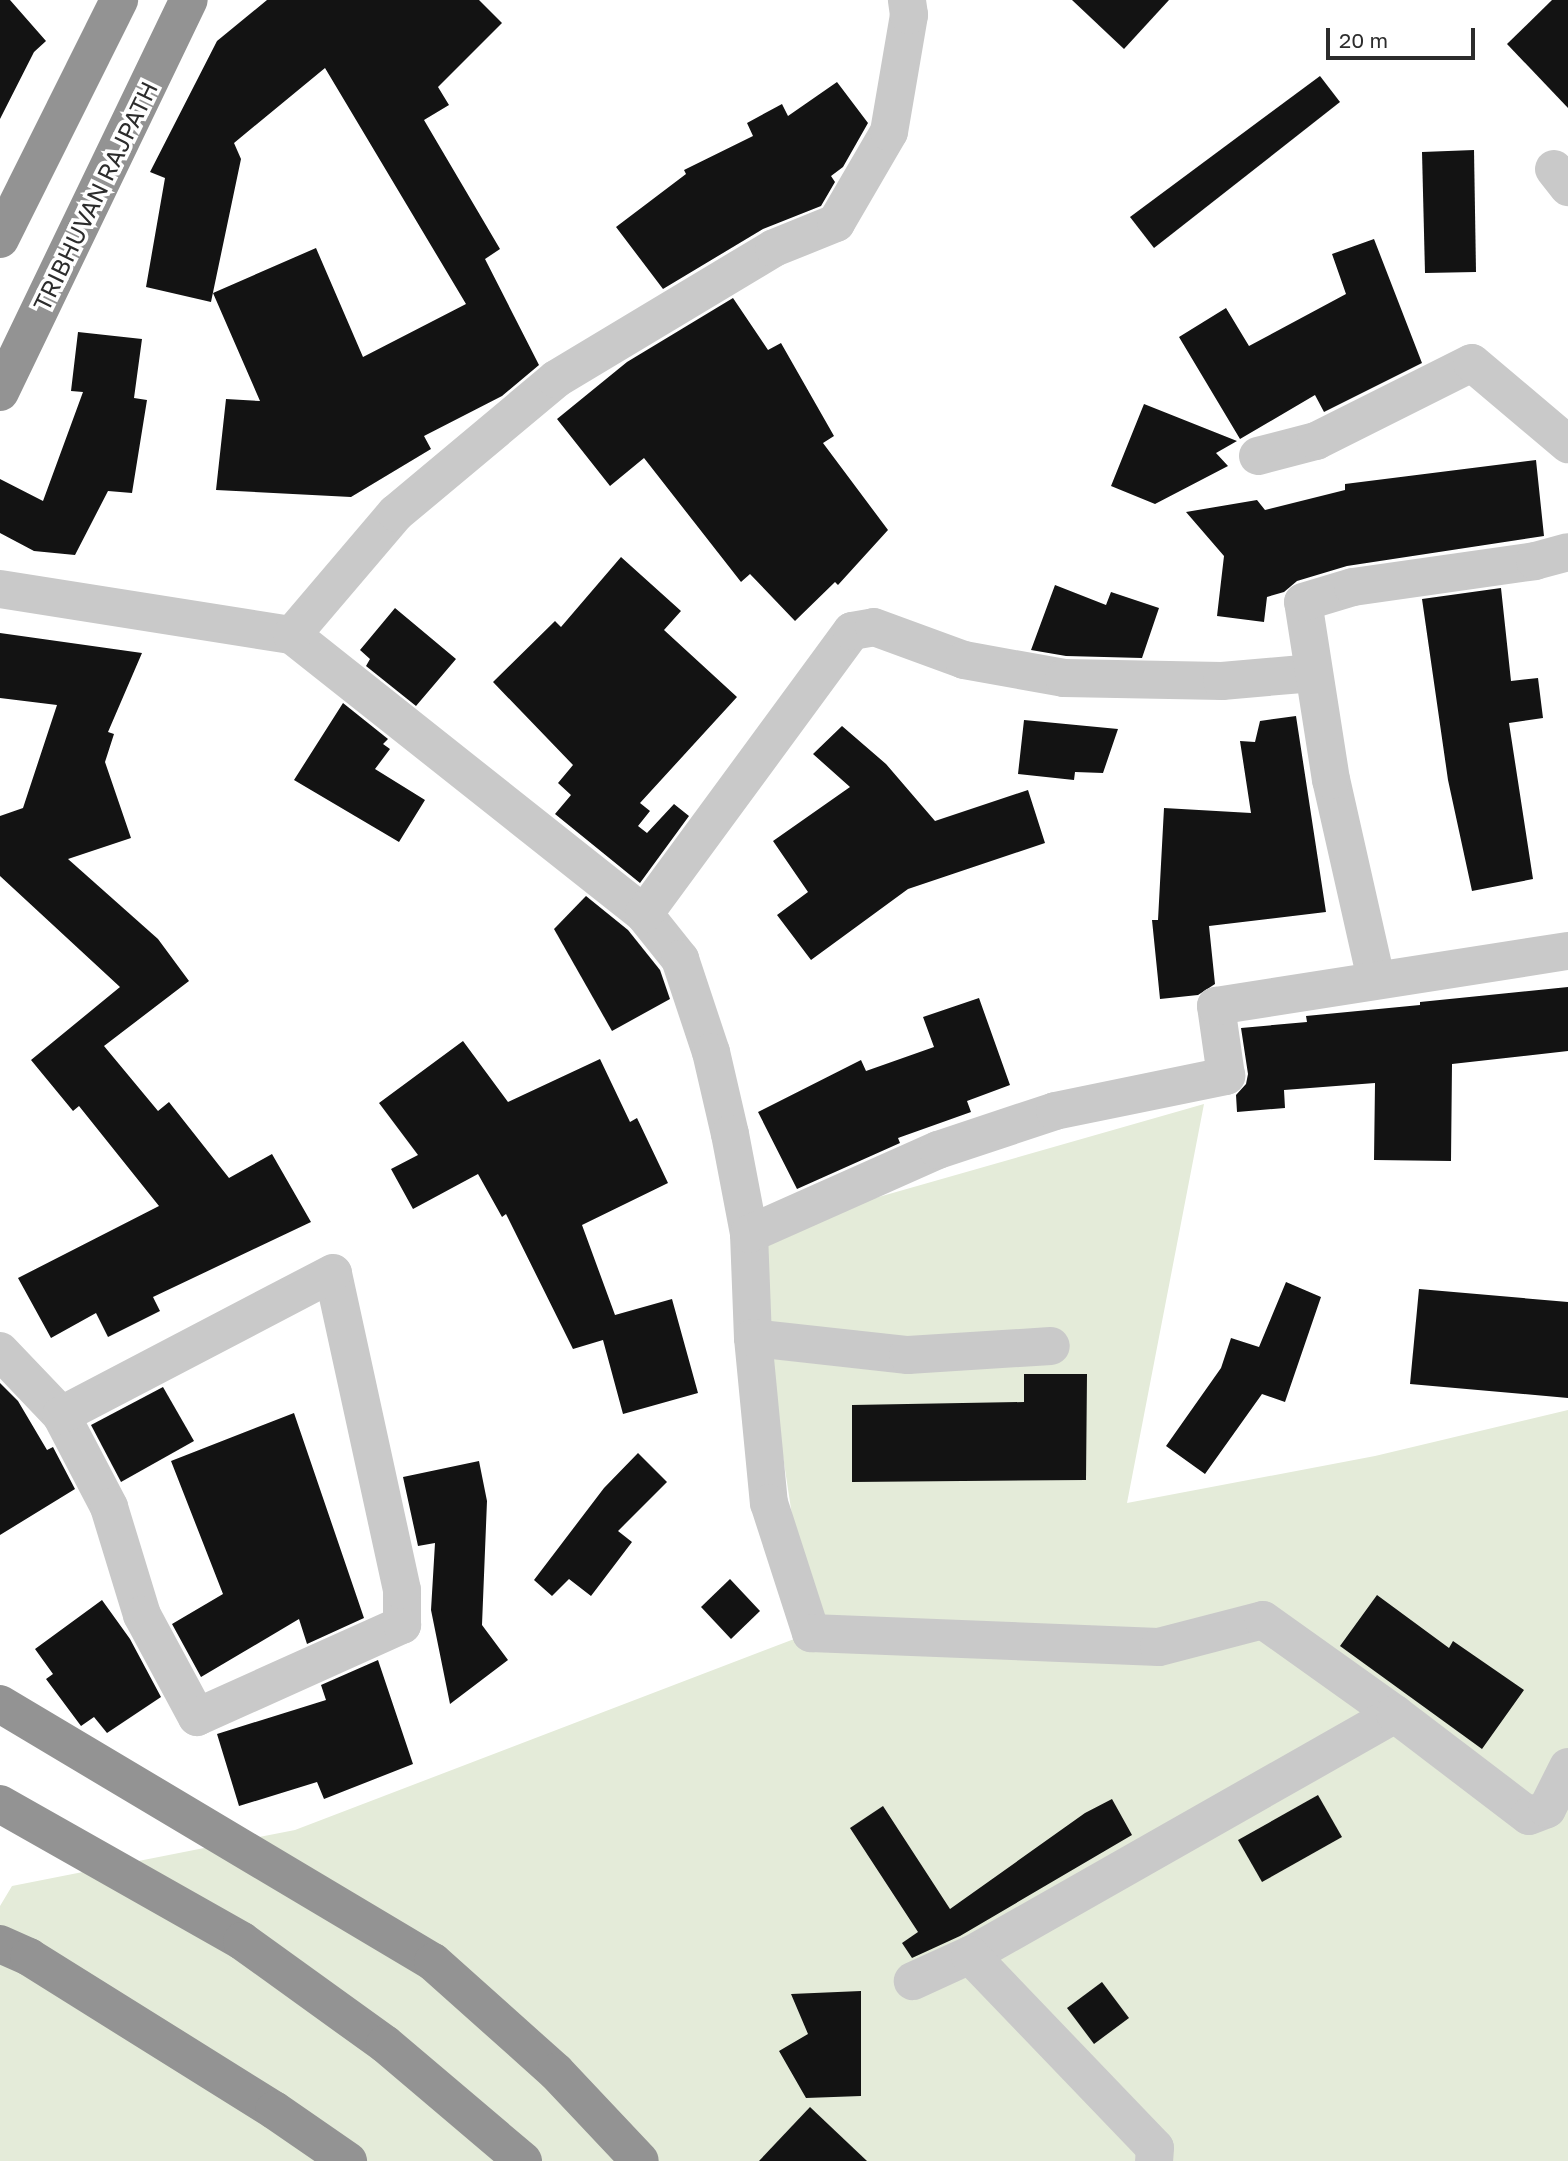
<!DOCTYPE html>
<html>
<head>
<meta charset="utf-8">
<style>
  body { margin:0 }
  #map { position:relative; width:1568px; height:2161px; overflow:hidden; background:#fff; font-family:"Golos Text",sans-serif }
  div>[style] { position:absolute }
  .green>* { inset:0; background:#e4ebd9 }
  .building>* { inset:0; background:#131313 }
  .minor>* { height:38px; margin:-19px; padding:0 19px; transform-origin:19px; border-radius:19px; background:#c9c9c9 }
  .highway>* { height:38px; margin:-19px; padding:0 19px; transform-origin:19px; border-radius:19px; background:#939393 }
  span { translate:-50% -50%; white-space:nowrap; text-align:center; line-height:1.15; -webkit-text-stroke:7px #fff; paint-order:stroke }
  .street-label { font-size:24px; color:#2c2c2c }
  .scale { position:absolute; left:1326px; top:28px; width:149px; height:32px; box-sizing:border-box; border:4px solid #2c2c2c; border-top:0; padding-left:9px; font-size:21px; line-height:24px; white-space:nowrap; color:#2c2c2c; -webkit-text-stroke:5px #fff; paint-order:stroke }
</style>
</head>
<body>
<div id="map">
  <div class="green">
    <i style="clip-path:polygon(1204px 1104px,1127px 1503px,1375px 1456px,1568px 1410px,1568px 2161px,0 2161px,0 1906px,12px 1886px,295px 1830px,810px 1633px,749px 1234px)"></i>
  </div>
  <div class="building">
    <i style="clip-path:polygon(0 0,10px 0,46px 41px,34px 52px,0 119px)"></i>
    <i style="clip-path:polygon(267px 0,479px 0,502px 23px,438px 87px,449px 105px,424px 120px,500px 249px,485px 259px,539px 365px,502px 396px,424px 436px,431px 449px,351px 497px,216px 490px,226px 399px,260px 401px,213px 293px,316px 248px,363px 357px,466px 304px,325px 68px,234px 143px,241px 159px,211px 302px,146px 287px,165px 178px,150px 172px,217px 41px)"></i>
    <i style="clip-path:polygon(1072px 0,1169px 0,1124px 49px)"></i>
    <i style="clip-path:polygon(1552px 0,1568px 0,1568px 108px,1507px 44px)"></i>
    <i style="clip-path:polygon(1320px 76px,1340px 102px,1154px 248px,1130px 217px)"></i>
    <i style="clip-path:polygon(837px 82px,868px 123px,843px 167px,831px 176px,835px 182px,821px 206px,763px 229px,663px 289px,616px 227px,686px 174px,684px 170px,753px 136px,747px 123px,782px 104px,788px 116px)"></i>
    <i style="clip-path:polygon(1474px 150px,1476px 272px,1425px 273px,1422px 152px)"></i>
    <i style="clip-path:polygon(1374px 239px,1422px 363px,1324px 412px,1315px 395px,1240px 439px,1179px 337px,1226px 308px,1249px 346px,1346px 294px,1332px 254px)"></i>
    <i style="clip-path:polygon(733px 298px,768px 350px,781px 343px,834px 436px,823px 443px,888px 530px,838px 585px,835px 582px,795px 621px,750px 574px,741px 582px,644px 458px,610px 486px,557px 419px,627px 362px)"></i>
    <i style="clip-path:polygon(78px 332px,142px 339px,134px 398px,147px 400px,132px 493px,108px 491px,75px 555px,34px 551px,0 533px,0 479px,43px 501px,83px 392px,71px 391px)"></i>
    <i style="clip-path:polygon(1144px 404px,1237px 441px,1216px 453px,1228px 466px,1155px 504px,1111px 486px)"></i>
    <i style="clip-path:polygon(1536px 460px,1544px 536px,1347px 566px,1297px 581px,1284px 592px,1267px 597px,1264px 622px,1217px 616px,1224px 556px,1186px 512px,1257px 500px,1265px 510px,1345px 490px,1345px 484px)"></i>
    <i style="clip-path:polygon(621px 557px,681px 611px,664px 630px,737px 697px,640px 803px,650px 811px,638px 826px,647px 833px,674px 804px,689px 816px,640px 883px,555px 814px,571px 795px,558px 783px,573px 765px,493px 682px,555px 621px,561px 627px)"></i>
    <i style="clip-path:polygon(1055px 585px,1106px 605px,1111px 592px,1159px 608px,1142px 658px,1066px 656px,1031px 650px)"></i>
    <i style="clip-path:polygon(1501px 588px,1511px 681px,1538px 678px,1543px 718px,1509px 723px,1533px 879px,1472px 891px,1448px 780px,1422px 599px)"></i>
    <i style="clip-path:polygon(395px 608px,456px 659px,416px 706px,366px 666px,370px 659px,360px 650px)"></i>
    <i style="clip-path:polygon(0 633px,142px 653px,108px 732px,114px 734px,105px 762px,131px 838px,68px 859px,158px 939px,189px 981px,104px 1046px,158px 1111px,169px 1102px,229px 1178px,272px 1154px,311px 1222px,153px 1297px,160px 1311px,108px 1337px,96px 1313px,51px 1338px,18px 1278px,159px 1206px,79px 1106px,73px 1111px,31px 1060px,120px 987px,0 876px,0 816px,23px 808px,57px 705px,0 698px)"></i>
    <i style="clip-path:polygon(343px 703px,388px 739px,383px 744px,390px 749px,375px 769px,425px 800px,399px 842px,294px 780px)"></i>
    <i style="clip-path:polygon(1296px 716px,1326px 912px,1209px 926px,1215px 984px,1198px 995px,1160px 999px,1152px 920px,1158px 920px,1164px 808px,1251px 813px,1240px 741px,1255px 742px,1260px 721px)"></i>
    <i style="clip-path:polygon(1024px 720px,1118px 729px,1103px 773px,1075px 772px,1074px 780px,1018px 774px)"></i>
    <i style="clip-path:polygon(842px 726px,886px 764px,935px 821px,1028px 790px,1045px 843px,908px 889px,811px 960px,777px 915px,808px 892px,773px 841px,850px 787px,813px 754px)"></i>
    <i style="clip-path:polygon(586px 896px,628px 930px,660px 970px,670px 999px,612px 1031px,554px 929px)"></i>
    <i style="clip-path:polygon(1568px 987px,1568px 1051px,1452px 1064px,1451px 1161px,1374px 1160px,1375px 1083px,1284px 1090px,1285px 1108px,1237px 1112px,1236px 1095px,1246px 1084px,1248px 1074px,1241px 1028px,1307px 1022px,1306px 1016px,1420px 1005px,1420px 1002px)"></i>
    <i style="clip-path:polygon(979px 998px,1010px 1085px,967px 1101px,971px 1112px,898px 1138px,900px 1143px,797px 1189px,758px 1112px,861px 1060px,866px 1071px,934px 1047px,923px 1017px)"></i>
    <i style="clip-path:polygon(463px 1041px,508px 1102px,600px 1059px,630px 1122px,637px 1118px,668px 1183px,582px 1225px,615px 1315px,672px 1299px,698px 1393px,623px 1414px,603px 1340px,573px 1349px,506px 1214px,502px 1217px,478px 1174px,413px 1209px,391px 1169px,418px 1155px,379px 1103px)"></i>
    <i style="clip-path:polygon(1286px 1282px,1321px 1297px,1285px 1402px,1262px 1394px,1205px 1474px,1166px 1446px,1221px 1368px,1231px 1338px,1259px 1347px)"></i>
    <i style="clip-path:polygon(1419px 1289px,1568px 1302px,1568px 1398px,1410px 1384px)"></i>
    <i style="clip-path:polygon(1024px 1374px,1087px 1374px,1086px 1480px,852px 1482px,852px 1405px,1024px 1402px)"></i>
    <i style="clip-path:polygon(0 1383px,18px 1401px,47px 1450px,53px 1447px,75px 1489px,0 1535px)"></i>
    <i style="clip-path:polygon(163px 1387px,194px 1441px,121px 1482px,91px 1425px)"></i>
    <i style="clip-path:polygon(294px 1413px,364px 1618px,307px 1644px,299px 1619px,201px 1677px,172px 1624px,223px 1594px,171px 1461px)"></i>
    <i style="clip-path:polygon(638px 1453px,667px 1482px,618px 1531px,632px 1542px,591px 1596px,569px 1579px,552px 1596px,534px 1580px,604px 1488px)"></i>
    <i style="clip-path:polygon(479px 1461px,487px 1501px,482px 1625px,508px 1660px,450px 1704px,431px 1610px,435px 1543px,418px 1546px,403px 1477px)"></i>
    <i style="clip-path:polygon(730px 1579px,760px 1611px,731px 1639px,701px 1607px)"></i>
    <i style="clip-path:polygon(1377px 1595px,1449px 1648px,1453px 1641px,1524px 1690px,1482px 1749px,1340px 1646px)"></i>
    <i style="clip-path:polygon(102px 1600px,130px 1639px,161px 1697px,107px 1733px,94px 1717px,81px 1726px,46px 1679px,53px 1674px,35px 1649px)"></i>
    <i style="clip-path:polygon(378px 1660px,413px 1764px,324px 1799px,317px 1782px,239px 1806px,217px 1734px,326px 1700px,321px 1685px)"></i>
    <i style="clip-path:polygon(1318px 1795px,1342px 1837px,1262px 1882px,1238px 1840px)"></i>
    <i style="clip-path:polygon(1112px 1799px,1132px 1835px,960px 1936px,912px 1958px,902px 1943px,918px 1932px,850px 1828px,883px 1806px,950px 1909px,1085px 1813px)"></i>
    <i style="clip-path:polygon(1102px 1982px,1129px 2018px,1094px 2044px,1067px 2008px)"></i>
    <i style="clip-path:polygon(861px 1991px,861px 2096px,806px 2098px,779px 2051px,808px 2034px,791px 1994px)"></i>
    <i style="clip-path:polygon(810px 2107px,867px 2161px,759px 2161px)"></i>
  </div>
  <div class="minor">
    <i style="left:1554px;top:169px;width:23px;rotate:52deg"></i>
    <i style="left:1258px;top:456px;width:60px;rotate:-14.5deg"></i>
    <i style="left:1316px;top:441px;width:174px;rotate:-26.6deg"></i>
    <i style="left:1472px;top:363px;width:126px;rotate:40.2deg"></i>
    <i style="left:0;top:589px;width:296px;rotate:9deg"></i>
    <i style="left:292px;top:635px;width:449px;rotate:38.4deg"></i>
    <i style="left:644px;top:914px;width:58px;rotate:51.3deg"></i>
    <i style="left:680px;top:959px;width:98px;rotate:71.6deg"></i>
    <i style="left:711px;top:1052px;width:84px;rotate:77deg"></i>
    <i style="left:730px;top:1134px;width:102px;rotate:79.2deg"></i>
    <i style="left:749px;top:1234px;width:104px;rotate:87.8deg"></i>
    <i style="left:753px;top:1338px;width:166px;rotate:84.5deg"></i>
    <i style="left:769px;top:1503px;width:137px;rotate:72.1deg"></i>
    <i style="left:811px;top:1633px;width:348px;rotate:2.3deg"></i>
    <i style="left:1159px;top:1647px;width:107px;rotate:-14.6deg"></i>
    <i style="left:1263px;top:1620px;width:162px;rotate:35.5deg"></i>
    <i style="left:1395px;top:1714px;width:489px;rotate:150.4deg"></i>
    <i style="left:970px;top:1955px;width:63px;rotate:155.5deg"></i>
    <i style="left:292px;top:635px;width:160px;rotate:-49.6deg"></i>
    <i style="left:396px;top:513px;width:209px;rotate:-39.9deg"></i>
    <i style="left:556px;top:379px;width:254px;rotate:-31deg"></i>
    <i style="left:774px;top:248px;width:67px;rotate:-22deg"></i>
    <i style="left:836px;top:223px;width:105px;rotate:-59.8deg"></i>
    <i style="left:889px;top:132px;width:119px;rotate:-80.3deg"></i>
    <i style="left:909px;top:15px;width:15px;rotate:-98deg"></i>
    <i style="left:644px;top:914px;width:351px;rotate:-53.7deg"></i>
    <i style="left:852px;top:631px;width:22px;rotate:-10deg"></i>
    <i style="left:874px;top:627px;width:96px;rotate:20.1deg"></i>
    <i style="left:964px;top:660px;width:102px;rotate:10.2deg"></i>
    <i style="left:1064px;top:678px;width:158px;rotate:1.1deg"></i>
    <i style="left:1222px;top:681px;width:92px;rotate:-5deg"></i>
    <i style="left:1376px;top:979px;width:204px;rotate:-102.7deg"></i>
    <i style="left:1331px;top:780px;width:180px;rotate:-98.9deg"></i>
    <i style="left:1303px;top:602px;width:52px;rotate:-16.7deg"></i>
    <i style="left:1353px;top:587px;width:184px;rotate:-8.1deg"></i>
    <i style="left:1535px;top:561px;width:34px;rotate:-15deg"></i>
    <i style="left:749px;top:1234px;width:207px;rotate:-24deg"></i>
    <i style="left:938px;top:1150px;width:123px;rotate:-18.4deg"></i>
    <i style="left:1055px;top:1111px;width:175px;rotate:-11.6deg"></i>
    <i style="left:1226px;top:1076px;width:71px;rotate:-98.1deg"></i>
    <i style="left:1216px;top:1006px;width:356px;rotate:-8.9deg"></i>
    <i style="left:753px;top:1338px;width:156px;rotate:6.3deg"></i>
    <i style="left:908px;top:1355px;width:143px;rotate:-3.6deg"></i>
    <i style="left:0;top:1351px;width:88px;rotate:46.4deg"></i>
    <i style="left:61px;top:1415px;width:104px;rotate:62.4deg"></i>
    <i style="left:109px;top:1507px;width:113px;rotate:73deg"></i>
    <i style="left:142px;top:1615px;width:116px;rotate:61.7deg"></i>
    <i style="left:197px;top:1717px;width:225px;rotate:-24.2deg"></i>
    <i style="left:402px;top:1625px;width:35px;rotate:-90deg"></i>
    <i style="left:402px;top:1590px;width:324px;rotate:-102.3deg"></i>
    <i style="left:333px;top:1273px;width:307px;rotate:152.4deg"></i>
    <i style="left:1395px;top:1714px;width:168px;rotate:37.3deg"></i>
    <i style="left:1529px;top:1816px;width:19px;rotate:-21deg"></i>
    <i style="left:1547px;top:1809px;width:47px;rotate:-63.4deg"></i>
    <i style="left:970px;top:1955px;width:267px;rotate:46.2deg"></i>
    <i style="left:1155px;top:2148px;width:13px;rotate:94deg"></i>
  </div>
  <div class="highway">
    <i style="left:0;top:239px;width:267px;rotate:-63.5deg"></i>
    <i style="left:0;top:392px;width:435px;rotate:-64.3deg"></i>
    <i style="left:0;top:1704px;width:504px;rotate:30.79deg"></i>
    <i style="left:433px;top:1962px;width:165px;rotate:41.8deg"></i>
    <i style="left:556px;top:2072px;width:122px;rotate:46.7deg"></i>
    <i style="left:0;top:1804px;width:278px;rotate:29.5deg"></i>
    <i style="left:242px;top:1941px;width:176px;rotate:35.8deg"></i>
    <i style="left:385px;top:2044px;width:181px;rotate:40.3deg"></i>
    <i style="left:0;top:1944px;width:32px;rotate:24deg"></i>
    <i style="left:29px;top:1957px;width:289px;rotate:32deg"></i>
    <i style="left:274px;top:2110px;width:90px;rotate:34.6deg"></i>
  </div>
  <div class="street-label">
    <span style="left:95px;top:196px;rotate:-64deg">TRIBHUVAN RAJPATH</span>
  </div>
  <div class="scale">20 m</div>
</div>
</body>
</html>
